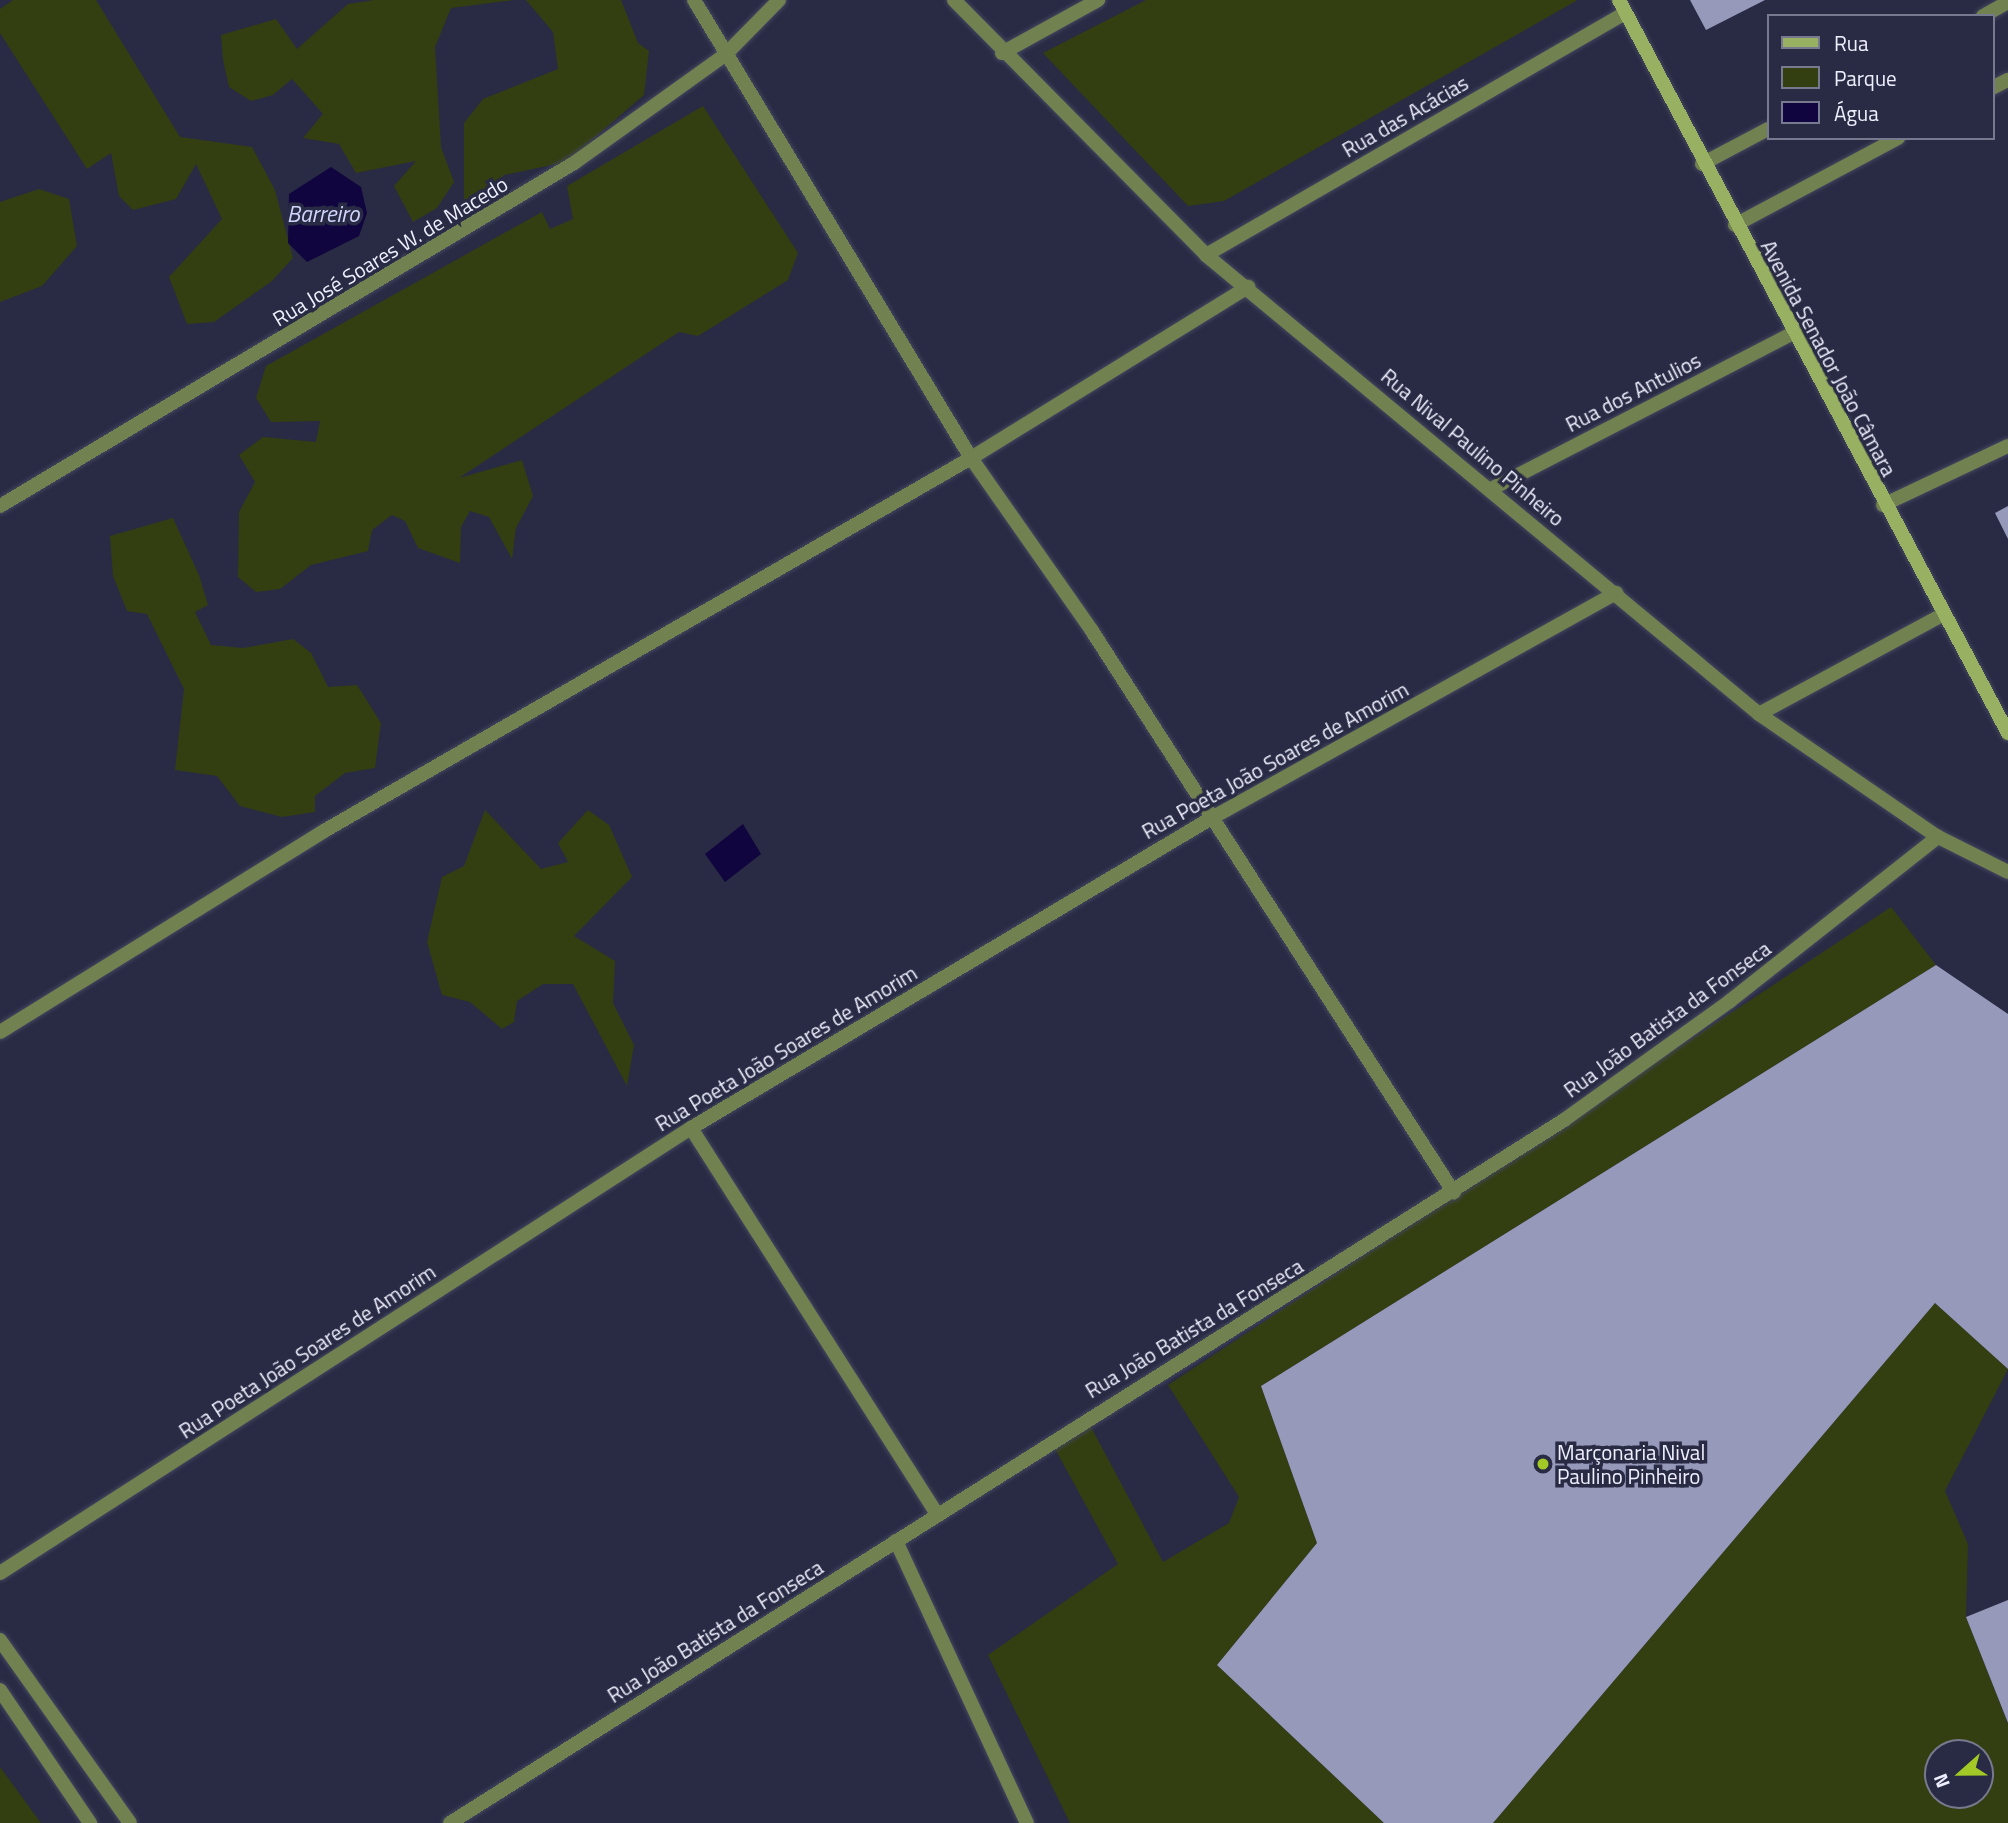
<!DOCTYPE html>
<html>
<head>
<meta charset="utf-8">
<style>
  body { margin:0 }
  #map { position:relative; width:2008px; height:1823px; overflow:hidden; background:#292a44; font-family:"Titillium Web",sans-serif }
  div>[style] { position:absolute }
  .green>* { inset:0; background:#333f11 }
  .water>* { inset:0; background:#10053e }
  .building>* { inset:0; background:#9699b9 }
  .roads { filter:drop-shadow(0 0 2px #44465e) drop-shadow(0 0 2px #44465e) }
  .minor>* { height:14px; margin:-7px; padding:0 7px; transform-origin:7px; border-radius:7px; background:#728150 }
  .secondary>* { height:14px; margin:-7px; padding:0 7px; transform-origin:7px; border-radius:7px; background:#98b061 }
  .dots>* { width:19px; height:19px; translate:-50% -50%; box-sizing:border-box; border:4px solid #292a44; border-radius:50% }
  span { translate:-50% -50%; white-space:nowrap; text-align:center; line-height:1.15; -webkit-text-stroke:7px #292a44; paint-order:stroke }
  .street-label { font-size:21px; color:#edeffd }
  .poi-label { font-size:21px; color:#edeffd }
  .left { translate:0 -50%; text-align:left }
  .water-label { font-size:23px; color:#d1d5fb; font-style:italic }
  .legend { position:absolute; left:1767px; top:14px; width:228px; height:126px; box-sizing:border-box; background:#292a44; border:2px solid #77798e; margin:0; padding:9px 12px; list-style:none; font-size:21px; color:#edeffd }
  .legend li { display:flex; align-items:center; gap:14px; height:35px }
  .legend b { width:35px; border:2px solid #77798e }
  .north { position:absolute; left:1924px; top:1739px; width:70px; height:70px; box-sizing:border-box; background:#292a44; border:2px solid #77798e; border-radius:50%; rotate:249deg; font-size:19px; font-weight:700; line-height:28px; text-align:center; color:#edeffd }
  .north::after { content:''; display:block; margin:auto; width:24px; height:32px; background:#a3c926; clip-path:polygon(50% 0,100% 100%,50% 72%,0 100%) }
</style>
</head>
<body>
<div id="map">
  <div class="green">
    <i style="clip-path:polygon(13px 0,96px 0,180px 137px,252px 147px,275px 190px,293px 258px,272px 281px,214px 322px,187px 324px,169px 277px,222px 219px,196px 164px,176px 199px,133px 210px,119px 196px,111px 153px,87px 169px,0 33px,0 9px)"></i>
    <i style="clip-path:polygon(374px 0,513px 0,451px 8px,435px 47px,441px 147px,454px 182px,437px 208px,413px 222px,394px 186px,416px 161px,356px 173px,339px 144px,303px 138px,323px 114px,292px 79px,273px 95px,251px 101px,229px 87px,223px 60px,221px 35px,276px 19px,297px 49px,348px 4px)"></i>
    <i style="clip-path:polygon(526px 0,621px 0,638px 43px,649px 51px,644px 95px,566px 162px,504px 175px,484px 199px,464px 199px,464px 123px,483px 99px,558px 69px,553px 32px)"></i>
    <i style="clip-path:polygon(1146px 0,1576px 0,1576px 1px,1224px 201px,1188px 206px,1043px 53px)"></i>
    <i style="clip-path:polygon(703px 106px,798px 253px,788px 280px,698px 336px,679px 332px,459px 478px,522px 460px,533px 496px,516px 528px,512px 559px,489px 517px,470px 511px,461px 527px,460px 563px,418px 548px,405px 521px,392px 515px,372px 530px,368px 551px,311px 565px,280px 589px,256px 592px,238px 577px,239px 512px,255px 482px,239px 455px,263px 437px,316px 442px,320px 421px,271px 422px,256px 398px,266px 366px,542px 212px,550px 229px,573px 219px,567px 186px)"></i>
    <i style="clip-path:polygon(39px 189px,69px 199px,77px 246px,42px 286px,0 302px,0 202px)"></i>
    <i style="clip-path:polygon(173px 518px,199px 575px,208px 605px,195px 612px,211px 645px,243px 648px,293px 639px,311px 653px,328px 687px,357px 685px,381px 723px,375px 768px,345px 773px,315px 796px,315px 812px,282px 817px,240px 806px,217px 776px,175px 770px,184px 689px,147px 614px,127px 611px,113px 576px,110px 536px)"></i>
    <i style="clip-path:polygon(485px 810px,541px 869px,568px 862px,558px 843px,588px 810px,609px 825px,632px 877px,574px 936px,615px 961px,613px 1003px,634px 1045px,627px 1086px,573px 984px,543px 984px,517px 1001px,514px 1022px,502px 1029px,470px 1002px,442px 995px,427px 942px,442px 877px,464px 866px)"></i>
    <i style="clip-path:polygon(1891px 907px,1936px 965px,1261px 1386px,1317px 1543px,1217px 1665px,1384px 1823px,1070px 1823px,988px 1655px,1118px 1564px,1054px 1447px,1091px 1427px,1163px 1562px,1229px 1523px,1239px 1497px,1168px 1385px)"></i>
    <i style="clip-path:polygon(evenodd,1935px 1303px,2008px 1369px,1945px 1491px,1968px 1544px,1966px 1617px,2008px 1724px,2008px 1823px,1493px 1823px,1935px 1303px,1938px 1753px,1980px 1753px,1980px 1795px,1938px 1795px,1938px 1753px)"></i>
    <i style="clip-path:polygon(0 1767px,41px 1823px,0 1823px)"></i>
  </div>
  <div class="water">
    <i style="clip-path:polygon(331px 167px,361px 187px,367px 213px,359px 236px,307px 262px,288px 243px,289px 194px)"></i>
    <i style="clip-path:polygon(743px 824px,761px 854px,725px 882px,705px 854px)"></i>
  </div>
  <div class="building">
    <i style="clip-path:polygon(1690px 0,1765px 0,1706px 30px)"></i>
    <i style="clip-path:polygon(2008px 506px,2008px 539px,1995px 513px)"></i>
    <i style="clip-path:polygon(1936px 965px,2008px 1014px,2008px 1369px,1935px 1303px,1493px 1823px,1384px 1823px,1217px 1665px,1317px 1543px,1261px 1386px)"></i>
    <i style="clip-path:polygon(2008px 1600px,2008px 1723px,1966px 1617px)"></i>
  </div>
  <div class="roads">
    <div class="minor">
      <i style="left:694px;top:0;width:535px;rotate:58.83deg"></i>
      <i style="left:971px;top:458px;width:211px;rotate:55deg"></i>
      <i style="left:1092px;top:631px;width:668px;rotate:57.21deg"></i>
      <i style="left:954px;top:0;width:359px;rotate:45.3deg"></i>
      <i style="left:1206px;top:255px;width:719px;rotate:39.69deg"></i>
      <i style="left:1759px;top:714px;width:217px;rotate:34.5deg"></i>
      <i style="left:1938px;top:837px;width:78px;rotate:26.6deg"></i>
      <i style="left:1983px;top:16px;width:29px;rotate:-29deg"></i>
      <i style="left:1002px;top:53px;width:110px;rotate:-28.9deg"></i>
      <i style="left:1992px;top:88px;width:18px;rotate:-27deg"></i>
      <i style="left:1702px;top:164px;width:75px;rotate:-27.9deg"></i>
      <i style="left:1735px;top:225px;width:185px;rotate:-28.1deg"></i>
      <i style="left:1206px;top:255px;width:484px;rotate:-30deg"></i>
      <i style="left:1493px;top:488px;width:336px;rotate:-27.3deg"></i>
      <i style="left:1883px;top:505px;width:138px;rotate:-25.3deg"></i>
      <i style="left:0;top:506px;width:669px;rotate:-30.86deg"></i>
      <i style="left:574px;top:163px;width:186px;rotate:-35.6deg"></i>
      <i style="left:725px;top:55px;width:77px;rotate:-45.5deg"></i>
      <i style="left:1759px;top:714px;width:210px;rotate:-28.4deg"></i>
      <i style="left:0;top:1032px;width:381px;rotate:-31.8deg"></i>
      <i style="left:324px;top:831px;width:747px;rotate:-29.96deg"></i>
      <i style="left:971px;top:458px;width:326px;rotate:-31.7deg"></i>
      <i style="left:691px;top:1128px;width:456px;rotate:57.5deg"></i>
      <i style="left:896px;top:1541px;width:311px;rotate:65.1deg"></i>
      <i style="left:0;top:1573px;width:822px;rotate:-32.78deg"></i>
      <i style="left:691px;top:1128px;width:604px;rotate:-30.77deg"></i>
      <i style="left:1210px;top:819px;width:465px;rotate:-29.1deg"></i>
      <i style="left:0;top:1640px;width:224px;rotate:54.6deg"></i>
      <i style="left:0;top:1690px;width:161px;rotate:55.9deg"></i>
      <i style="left:450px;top:1823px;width:1317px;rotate:-32.25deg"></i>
      <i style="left:1564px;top:1120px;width:204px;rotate:-35.6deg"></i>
      <i style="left:1730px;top:1001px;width:265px;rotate:-38.3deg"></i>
    </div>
    <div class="secondary">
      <i style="left:1619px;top:0;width:830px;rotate:62.05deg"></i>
    </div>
  </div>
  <div class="dots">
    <i style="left:1543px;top:1464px;background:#a3c926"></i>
  </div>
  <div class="street-label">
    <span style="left:1405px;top:116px;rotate:-30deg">Rua das Acácias</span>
    <span style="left:390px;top:251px;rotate:-31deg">Rua José Soares W. de Macedo</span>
    <span style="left:1829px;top:358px;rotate:62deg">Avenida Senador João Câmara</span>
    <span style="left:1633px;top:392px;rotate:-27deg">Rua dos Antulios</span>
    <span style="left:1473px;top:447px;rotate:40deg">Rua Nival Paulino Pinheiro</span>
    <span style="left:1275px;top:760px;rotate:-29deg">Rua Poeta João Soares de Amorim</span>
    <span style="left:1667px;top:1019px;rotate:-36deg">Rua João Batista da Fonseca</span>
    <span style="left:786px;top:1048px;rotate:-31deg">Rua Poeta João Soares de Amorim</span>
    <span style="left:1194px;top:1328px;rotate:-31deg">Rua João Batista da Fonseca</span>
    <span style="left:307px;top:1351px;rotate:-33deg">Rua Poeta João Soares de Amorim</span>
    <span style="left:715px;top:1631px;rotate:-32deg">Rua João Batista da Fonseca</span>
  </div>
  <div class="poi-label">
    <span class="left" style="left:1557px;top:1464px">Marçonaria Nival<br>Paulino Pinheiro</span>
  </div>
  <div class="water-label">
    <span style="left:323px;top:214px">Barreiro</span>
  </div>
  <ul class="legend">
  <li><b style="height:9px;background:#98b061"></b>Rua</li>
  <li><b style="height:19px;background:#333f11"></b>Parque</li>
  <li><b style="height:19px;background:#10053e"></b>Água</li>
  </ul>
  <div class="north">N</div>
</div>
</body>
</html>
